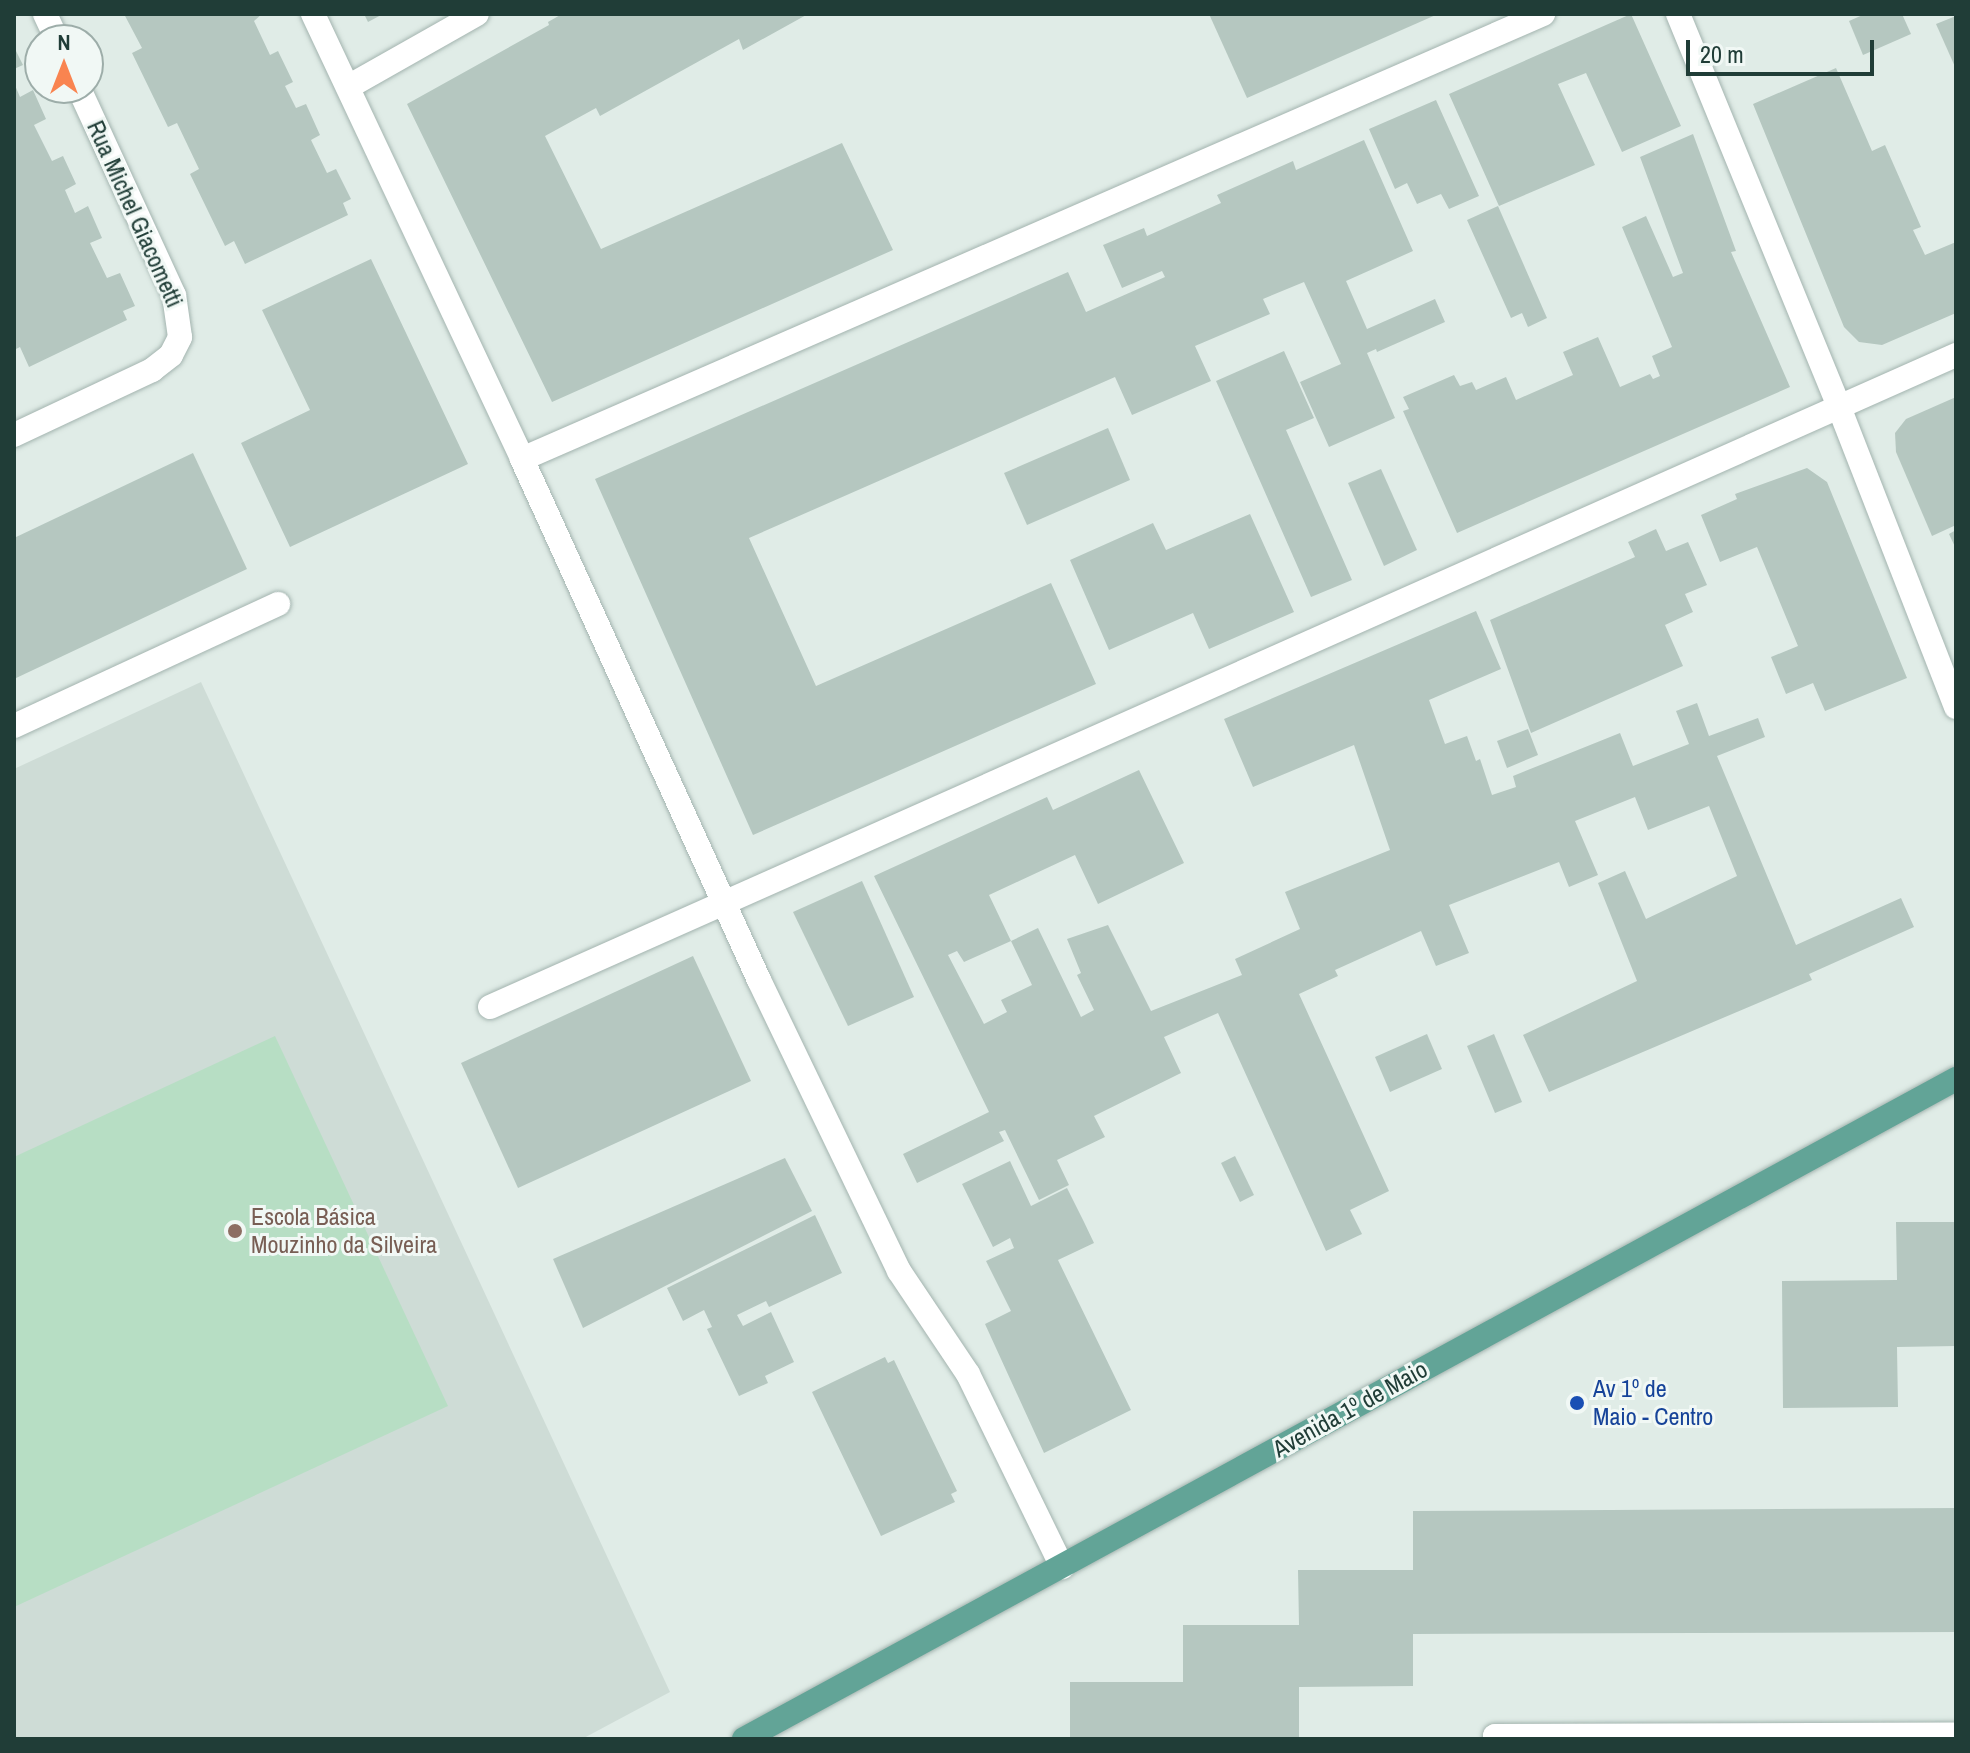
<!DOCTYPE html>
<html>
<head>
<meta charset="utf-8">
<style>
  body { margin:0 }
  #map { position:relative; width:1970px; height:1753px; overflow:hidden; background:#e0ece7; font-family:"Archivo Narrow",sans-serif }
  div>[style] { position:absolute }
  .built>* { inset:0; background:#cedcd6 }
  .green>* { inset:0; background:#b7dec4 }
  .building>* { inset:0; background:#b5c7c0 }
  .roads { filter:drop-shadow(0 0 2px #a3b4af) drop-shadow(0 0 2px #a3b4af) }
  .minor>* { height:24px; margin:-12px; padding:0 12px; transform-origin:12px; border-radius:12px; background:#fff }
  .major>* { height:24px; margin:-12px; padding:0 12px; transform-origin:12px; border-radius:12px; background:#62a497 }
  .dots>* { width:22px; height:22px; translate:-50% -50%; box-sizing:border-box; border:4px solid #f1f8f5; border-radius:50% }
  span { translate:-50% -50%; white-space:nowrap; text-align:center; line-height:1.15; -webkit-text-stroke:6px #f1f8f5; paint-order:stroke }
  .street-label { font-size:24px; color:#203d37 }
  .education-label { font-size:24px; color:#785e54 }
  .left { translate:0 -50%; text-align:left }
  .transit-label { font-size:24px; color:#164399 }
  .frame { position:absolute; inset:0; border:16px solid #203d37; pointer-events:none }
  .north { position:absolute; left:24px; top:24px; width:80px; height:80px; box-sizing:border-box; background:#f1f8f5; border:2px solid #9dada9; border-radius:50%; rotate:0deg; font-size:22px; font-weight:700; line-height:32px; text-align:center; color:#203d37 }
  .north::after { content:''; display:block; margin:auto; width:28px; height:36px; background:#f98450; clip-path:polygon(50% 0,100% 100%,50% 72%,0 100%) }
  .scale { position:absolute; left:1686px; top:40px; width:188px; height:36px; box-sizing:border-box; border:4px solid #203d37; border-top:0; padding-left:10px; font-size:24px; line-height:28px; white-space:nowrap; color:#203d37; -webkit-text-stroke:6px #f1f8f5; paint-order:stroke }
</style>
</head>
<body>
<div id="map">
  <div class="built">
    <i style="clip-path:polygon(201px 682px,670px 1692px,582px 1739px,14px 1739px,14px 769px)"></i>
  </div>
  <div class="green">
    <i style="clip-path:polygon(275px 1036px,448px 1406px,14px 1607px,14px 1157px)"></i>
  </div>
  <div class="building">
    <i style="clip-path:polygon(124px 14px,262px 14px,254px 21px,270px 55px,278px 51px,293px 82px,285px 86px,296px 108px,306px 104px,320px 135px,311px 140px,327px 173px,336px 169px,351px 199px,343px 203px,348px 215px,245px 264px,234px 241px,225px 246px,190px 174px,199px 169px,177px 123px,168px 127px,132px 53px,142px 48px)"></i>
    <i style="clip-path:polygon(364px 14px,383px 14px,368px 22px)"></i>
    <i style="clip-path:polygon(562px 14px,808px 14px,743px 50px,739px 39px,600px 116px,596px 108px,545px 136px,601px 249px,842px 143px,893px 250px,552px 402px,407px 104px,549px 25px,548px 22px)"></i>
    <i style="clip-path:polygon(1209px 14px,1438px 14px,1247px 98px)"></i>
    <i style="clip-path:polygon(1631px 14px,1681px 126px,1622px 152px,1586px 73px,1558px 84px,1595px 165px,1499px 206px,1449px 94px)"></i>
    <i style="clip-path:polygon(1865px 14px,1902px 14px,1911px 34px,1863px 55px,1849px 21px)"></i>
    <i style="clip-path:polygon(1956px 16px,1956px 69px,1936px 24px)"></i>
    <i style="clip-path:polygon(14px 47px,23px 65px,14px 69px)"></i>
    <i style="clip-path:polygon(1836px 68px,1872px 151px,1885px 145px,1921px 227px,1913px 230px,1925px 255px,1956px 242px,1956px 313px,1882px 345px,1859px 342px,1844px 327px,1753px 104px)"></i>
    <i style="clip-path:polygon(14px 83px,20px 97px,33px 90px,46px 119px,34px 125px,52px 161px,63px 156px,76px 184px,65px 190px,75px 213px,88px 206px,102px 238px,90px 243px,107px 278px,120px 273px,135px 306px,123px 311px,127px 320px,29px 367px,20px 347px,14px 350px)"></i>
    <i style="clip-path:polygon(1436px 100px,1479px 196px,1449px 209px,1441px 194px,1417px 204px,1407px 183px,1395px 189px,1369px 129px)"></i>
    <i style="clip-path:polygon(1693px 134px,1736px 251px,1731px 252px,1790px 387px,1457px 533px,1403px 411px,1409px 409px,1403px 397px,1454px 375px,1460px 386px,1472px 382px,1476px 390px,1506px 377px,1516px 400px,1573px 375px,1563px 352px,1598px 337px,1620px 387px,1650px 374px,1653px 379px,1660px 376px,1652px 356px,1672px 347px,1622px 227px,1646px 216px,1673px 277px,1683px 273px,1640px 157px)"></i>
    <i style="clip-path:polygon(1364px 140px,1413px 251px,1346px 281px,1367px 329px,1435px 299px,1445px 322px,1377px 352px,1376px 349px,1367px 353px,1395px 418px,1329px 447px,1300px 382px,1341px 364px,1304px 282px,1263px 299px,1270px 314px,1195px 346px,1211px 381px,1132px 415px,1115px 377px,749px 538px,816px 686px,1051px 583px,1096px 684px,753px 835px,595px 479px,1068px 272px,1086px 312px,1165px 277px,1162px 271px,1122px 288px,1103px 245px,1144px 228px,1147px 236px,1221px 203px,1217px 195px,1293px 161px,1296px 170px)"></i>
    <i style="clip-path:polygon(1498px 206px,1547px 318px,1528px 327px,1522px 313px,1511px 318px,1467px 220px)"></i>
    <i style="clip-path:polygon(371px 259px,468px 464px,290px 547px,241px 443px,310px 410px,262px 310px)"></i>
    <i style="clip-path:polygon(1284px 351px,1314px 418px,1286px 430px,1352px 580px,1311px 597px,1216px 381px)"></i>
    <i style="clip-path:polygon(1956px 397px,1956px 525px,1932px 536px,1896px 452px,1895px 433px,1906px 419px)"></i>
    <i style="clip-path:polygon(1108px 428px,1130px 480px,1027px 525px,1004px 473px)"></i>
    <i style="clip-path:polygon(193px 453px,247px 569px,14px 679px,14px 538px)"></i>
    <i style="clip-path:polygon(1807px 468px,1827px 482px,1907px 678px,1825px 711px,1813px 683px,1786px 694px,1771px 657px,1798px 646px,1757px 547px,1720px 562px,1701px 515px,1737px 499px,1735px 494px)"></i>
    <i style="clip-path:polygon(1381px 469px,1417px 550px,1384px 566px,1348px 483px)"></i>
    <i style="clip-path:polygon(1250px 514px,1294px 612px,1209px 649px,1193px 613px,1109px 650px,1070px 560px,1153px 523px,1166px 550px)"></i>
    <i style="clip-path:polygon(1656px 529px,1666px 551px,1688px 542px,1707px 585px,1685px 594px,1693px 612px,1665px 625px,1683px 666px,1531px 733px,1490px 620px,1635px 557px,1628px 542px)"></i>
    <i style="clip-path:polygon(1956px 530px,1956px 549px,1949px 534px)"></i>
    <i style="clip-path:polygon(1476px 611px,1501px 669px,1429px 700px,1445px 744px,1467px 736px,1476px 761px,1480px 759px,1492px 795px,1516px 787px,1513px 776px,1620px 733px,1633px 766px,1689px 744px,1676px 711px,1697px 703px,1709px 736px,1758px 718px,1765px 737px,1717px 756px,1796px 945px,1901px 898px,1914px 927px,1809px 974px,1812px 980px,1549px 1092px,1523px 1035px,1637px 981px,1598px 883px,1625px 871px,1646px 919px,1737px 876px,1709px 806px,1648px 830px,1635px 797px,1575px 821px,1598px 875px,1569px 887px,1559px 862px,1449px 905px,1469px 953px,1436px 966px,1421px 931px,1335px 970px,1338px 976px,1299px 994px,1389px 1191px,1350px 1210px,1362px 1234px,1326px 1251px,1218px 1013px,1164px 1037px,1181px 1073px,1094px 1116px,1105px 1137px,1057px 1160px,1069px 1185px,1039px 1200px,1005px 1130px,999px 1132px,1004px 1141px,917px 1183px,903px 1154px,989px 1112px,874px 876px,1047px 797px,1053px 810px,1139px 770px,1184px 863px,1098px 904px,1075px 855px,989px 895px,1011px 941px,964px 962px,957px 951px,948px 955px,984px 1024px,1007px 1012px,1001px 1000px,1032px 985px,1011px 941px,1038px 928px,1081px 1017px,1094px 1010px,1077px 975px,1081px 973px,1067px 939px,1108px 925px,1151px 1011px,1242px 975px,1235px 959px,1300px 929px,1285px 892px,1390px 850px,1354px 745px,1253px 787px,1224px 719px)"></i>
    <i style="clip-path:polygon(1528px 729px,1538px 755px,1507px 768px,1497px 741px)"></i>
    <i style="clip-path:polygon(862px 881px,914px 997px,848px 1026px,793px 912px)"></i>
    <i style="clip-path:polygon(693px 956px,751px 1081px,518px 1188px,461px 1063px)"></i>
    <i style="clip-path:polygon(1427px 1034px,1442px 1069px,1390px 1092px,1375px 1057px)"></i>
    <i style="clip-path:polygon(1494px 1034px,1522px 1102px,1495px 1113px,1467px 1046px)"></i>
    <i style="clip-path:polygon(1235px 1156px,1254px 1195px,1240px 1202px,1221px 1163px)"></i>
    <i style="clip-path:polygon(785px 1158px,812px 1211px,583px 1328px,553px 1259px)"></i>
    <i style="clip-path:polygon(1010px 1161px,1031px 1206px,1067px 1188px,1084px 1222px,1094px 1243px,1058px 1260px,1131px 1410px,1044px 1453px,985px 1324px,1011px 1311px,986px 1261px,1014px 1248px,1010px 1238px,993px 1247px,962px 1184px)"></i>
    <i style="clip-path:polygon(815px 1215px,842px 1273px,769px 1307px,766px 1301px,737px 1315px,743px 1326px,771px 1312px,794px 1362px,765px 1376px,768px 1383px,739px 1396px,707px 1329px,712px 1327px,704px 1310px,683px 1321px,667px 1288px)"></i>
    <i style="clip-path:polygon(1896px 1222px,1956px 1222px,1956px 1346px,1897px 1347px,1898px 1407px,1783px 1408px,1782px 1281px,1897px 1280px)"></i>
    <i style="clip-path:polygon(885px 1357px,888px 1363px,894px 1360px,957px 1491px,951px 1494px,955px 1502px,881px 1536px,812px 1392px)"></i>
    <i style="clip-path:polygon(1956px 1508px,1956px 1632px,1413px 1634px,1413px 1686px,1299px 1687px,1299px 1739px,1070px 1739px,1070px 1682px,1183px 1682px,1183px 1625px,1299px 1625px,1298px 1570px,1413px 1570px,1413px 1511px)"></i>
  </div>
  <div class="roads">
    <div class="minor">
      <i style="left:45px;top:14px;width:29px;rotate:65deg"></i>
      <i style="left:313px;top:14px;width:492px;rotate:64.8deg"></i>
      <i style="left:522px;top:459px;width:572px;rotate:65.54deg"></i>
      <i style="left:759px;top:980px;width:323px;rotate:64.3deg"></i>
      <i style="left:899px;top:1271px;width:124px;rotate:56.2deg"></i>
      <i style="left:968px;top:1374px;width:215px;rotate:64deg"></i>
      <i style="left:1678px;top:14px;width:425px;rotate:67.7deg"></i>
      <i style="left:1839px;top:407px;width:322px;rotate:68.7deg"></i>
      <i style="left:348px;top:87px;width:148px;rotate:-29.5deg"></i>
      <i style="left:14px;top:435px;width:153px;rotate:-25.2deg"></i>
      <i style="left:152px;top:370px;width:24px;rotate:-38deg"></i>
      <i style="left:171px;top:355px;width:20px;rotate:-63deg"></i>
      <i style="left:180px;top:337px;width:42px;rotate:-98.1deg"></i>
      <i style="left:174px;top:295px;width:228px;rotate:-114.7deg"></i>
      <i style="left:522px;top:459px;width:1114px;rotate:-23.55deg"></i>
      <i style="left:14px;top:726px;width:291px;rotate:-24.8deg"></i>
      <i style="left:490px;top:1007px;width:1604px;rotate:-23.98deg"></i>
      <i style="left:1495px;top:1739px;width:3px;rotate:-90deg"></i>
      <i style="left:1495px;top:1736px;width:461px;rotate:-0.2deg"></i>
    </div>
    <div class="major">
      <i style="left:744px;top:1739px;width:1380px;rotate:-28.57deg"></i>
    </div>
  </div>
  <div class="dots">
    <i style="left:235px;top:1231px;background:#8d6e63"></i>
    <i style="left:1577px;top:1403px;background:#1a4fb4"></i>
  </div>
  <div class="street-label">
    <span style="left:135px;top:214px;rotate:66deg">Rua Michel Giacometti</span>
    <span style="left:1350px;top:1409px;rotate:-29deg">Avenida 1º de Maio</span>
  </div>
  <div class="education-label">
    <span class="left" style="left:251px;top:1231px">Escola Básica<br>Mouzinho da Silveira</span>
  </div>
  <div class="transit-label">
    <span class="left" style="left:1593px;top:1403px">Av 1º de<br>Maio - Centro</span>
  </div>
  <div class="frame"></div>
  <div class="north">N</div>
  <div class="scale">20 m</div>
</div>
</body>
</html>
